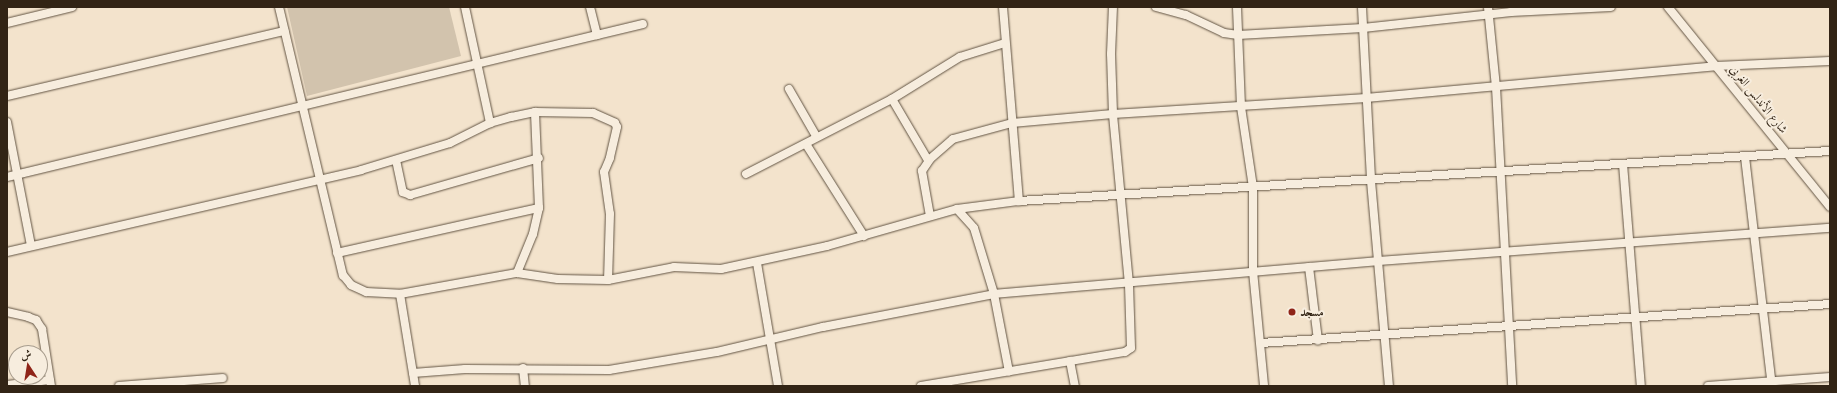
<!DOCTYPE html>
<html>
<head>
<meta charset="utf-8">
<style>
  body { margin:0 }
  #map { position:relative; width:1837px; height:393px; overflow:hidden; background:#f3e3cc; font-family:"Libre Caslon Text",Amiri,serif }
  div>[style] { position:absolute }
  .green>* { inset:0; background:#d2c3ad }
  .roads { filter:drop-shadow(0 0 1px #625443) drop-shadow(0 0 1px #625443) }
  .minor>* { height:8px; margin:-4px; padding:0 4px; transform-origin:4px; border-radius:4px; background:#f7edde }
  .dots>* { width:11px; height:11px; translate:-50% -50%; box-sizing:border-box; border:2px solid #f7edde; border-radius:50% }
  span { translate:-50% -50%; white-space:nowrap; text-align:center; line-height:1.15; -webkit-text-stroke:4px #f7edde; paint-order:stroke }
  .street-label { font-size:12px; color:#322415 }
  .poi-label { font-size:12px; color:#322415; font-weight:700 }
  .left { translate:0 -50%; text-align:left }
  .frame { position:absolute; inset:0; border:8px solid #322415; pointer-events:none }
  .north { position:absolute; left:8px; top:345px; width:40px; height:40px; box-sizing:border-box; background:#f7edde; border:1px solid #a89d8e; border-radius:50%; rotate:348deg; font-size:11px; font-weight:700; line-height:16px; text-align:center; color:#322415 }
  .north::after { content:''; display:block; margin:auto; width:14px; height:18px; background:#8f2418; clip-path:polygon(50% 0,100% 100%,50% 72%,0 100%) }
</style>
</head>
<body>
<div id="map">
  <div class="green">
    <i style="clip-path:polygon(287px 7px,449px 7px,461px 56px,307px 96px)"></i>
  </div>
  <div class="roads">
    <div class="minor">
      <i style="left:279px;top:7px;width:276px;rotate:76.6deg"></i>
      <i style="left:343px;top:275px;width:13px;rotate:51deg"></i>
      <i style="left:351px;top:285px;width:17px;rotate:25deg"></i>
      <i style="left:366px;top:292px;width:34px;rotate:3deg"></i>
      <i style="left:400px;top:294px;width:119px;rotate:-10.2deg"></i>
      <i style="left:517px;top:273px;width:41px;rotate:8.3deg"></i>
      <i style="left:558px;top:279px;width:50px;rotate:1.1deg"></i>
      <i style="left:608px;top:280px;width:67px;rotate:-11.1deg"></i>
      <i style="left:674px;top:267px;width:47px;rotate:2.4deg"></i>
      <i style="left:721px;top:269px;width:108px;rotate:-12.2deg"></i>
      <i style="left:827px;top:246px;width:135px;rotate:-15.9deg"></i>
      <i style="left:957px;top:209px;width:63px;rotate:-7.4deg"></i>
      <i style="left:1019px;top:201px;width:813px;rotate:-3.53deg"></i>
      <i style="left:465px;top:7px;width:119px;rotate:77.8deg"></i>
      <i style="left:590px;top:7px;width:29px;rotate:76deg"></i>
      <i style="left:1003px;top:7px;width:195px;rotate:85.3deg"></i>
      <i style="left:1156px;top:7px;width:31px;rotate:15deg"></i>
      <i style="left:1186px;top:15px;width:42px;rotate:25.3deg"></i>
      <i style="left:1224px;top:33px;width:14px;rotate:8deg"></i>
      <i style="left:1238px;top:35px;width:125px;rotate:-3.2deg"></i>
      <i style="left:1363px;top:28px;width:149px;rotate:-6.2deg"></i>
      <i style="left:1511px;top:12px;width:100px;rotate:-2.9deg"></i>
      <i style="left:1237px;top:7px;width:100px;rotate:87.7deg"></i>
      <i style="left:1241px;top:107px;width:81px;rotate:81.5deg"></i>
      <i style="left:1253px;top:187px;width:84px;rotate:90deg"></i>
      <i style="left:1253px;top:271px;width:116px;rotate:84.5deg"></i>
      <i style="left:1362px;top:7px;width:174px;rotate:87deg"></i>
      <i style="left:1371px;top:181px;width:206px;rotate:85deg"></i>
      <i style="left:1488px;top:7px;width:80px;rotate:84.3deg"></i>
      <i style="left:1496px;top:87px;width:299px;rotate:86.9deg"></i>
      <i style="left:1668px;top:7px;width:257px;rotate:51deg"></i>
      <i style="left:7px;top:23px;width:67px;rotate:-13.8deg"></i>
      <i style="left:789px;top:89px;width:54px;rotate:60.1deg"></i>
      <i style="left:7px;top:96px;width:285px;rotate:-13.2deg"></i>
      <i style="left:892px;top:99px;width:71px;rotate:59.5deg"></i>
      <i style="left:7px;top:122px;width:125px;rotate:79deg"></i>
      <i style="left:806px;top:144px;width:109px;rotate:57.8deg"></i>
      <i style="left:1745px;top:157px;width:225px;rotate:83.3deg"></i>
      <i style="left:396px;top:160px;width:33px;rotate:78deg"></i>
      <i style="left:403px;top:192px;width:8px;rotate:23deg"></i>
      <i style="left:410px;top:195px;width:134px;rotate:-16deg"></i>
      <i style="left:1623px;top:164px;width:223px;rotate:85.4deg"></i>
      <i style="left:746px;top:174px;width:164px;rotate:-27.2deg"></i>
      <i style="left:892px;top:99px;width:80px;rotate:-31.7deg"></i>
      <i style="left:960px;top:57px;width:47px;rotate:-17.3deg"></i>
      <i style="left:7px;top:177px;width:654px;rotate:-13.53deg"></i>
      <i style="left:957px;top:209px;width:25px;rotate:48deg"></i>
      <i style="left:974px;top:228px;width:69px;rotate:73.1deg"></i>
      <i style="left:994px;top:294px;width:79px;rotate:79.1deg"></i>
      <i style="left:930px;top:216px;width:46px;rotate:-100.1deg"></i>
      <i style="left:922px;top:171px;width:14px;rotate:-56deg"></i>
      <i style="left:930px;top:159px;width:30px;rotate:-41deg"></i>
      <i style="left:953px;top:139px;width:61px;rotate:-15.2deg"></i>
      <i style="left:1012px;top:123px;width:101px;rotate:-5.1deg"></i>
      <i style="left:1113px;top:114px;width:254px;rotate:-3.6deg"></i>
      <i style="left:1366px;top:98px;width:351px;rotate:-5.2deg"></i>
      <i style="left:1716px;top:66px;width:114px;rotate:-2.5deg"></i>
      <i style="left:7px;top:252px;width:363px;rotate:-13deg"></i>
      <i style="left:361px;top:170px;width:93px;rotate:-16.9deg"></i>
      <i style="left:450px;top:143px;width:45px;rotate:-26.6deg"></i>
      <i style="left:490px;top:123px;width:22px;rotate:-16deg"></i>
      <i style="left:511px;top:117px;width:25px;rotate:-12deg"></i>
      <i style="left:535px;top:112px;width:58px;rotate:1deg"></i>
      <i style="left:593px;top:113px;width:24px;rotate:24deg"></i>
      <i style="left:615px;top:123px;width:4px;rotate:63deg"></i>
      <i style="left:617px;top:127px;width:32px;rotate:103deg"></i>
      <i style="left:610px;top:158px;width:15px;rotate:113deg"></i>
      <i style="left:604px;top:172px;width:42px;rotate:81.9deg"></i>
      <i style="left:610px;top:214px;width:66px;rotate:91.7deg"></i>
      <i style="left:337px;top:253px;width:207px;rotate:-12.6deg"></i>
      <i style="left:757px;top:263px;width:125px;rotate:80.3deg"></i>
      <i style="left:1309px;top:267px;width:74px;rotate:83deg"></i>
      <i style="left:517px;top:273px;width:42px;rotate:-67.7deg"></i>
      <i style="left:533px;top:234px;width:27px;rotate:-77deg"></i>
      <i style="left:539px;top:208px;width:96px;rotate:-92.4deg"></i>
      <i style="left:400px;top:294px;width:93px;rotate:80.7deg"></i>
      <i style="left:7px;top:312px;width:22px;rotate:13deg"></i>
      <i style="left:28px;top:317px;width:9px;rotate:21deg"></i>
      <i style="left:36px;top:320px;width:11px;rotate:56deg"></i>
      <i style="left:42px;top:329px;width:58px;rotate:81deg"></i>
      <i style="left:1261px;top:343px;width:570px;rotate:-3.92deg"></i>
      <i style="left:1070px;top:361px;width:25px;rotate:79deg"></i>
      <i style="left:523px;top:368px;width:18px;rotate:84deg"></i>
      <i style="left:413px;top:373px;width:52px;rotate:-4.4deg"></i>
      <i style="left:465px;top:369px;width:144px;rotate:0.4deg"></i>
      <i style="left:609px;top:370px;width:109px;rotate:-9.5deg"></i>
      <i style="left:717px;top:352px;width:109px;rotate:-13.3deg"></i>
      <i style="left:823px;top:327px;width:174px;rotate:-10.9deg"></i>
      <i style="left:994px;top:294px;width:386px;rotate:-4.9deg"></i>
      <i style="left:1379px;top:261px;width:452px;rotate:-4.2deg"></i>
      <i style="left:7px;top:385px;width:43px;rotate:-6.6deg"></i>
      <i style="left:119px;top:386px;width:104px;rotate:-4.4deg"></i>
      <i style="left:921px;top:386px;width:207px;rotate:-9.5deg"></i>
      <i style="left:1125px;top:352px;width:7px;rotate:-34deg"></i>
      <i style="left:1131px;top:348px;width:64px;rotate:-91.8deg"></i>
      <i style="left:1129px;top:284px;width:171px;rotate:-95.4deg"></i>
      <i style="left:1113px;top:114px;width:60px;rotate:-91.9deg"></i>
      <i style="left:1111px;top:54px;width:47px;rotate:-87.6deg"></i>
      <i style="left:1708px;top:386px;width:122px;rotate:-4.2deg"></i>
    </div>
  </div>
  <div class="dots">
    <i style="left:1292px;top:312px;background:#8f2418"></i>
  </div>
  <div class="street-label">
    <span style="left:1759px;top:99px;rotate:51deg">شارع الأندلس الغربي</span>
  </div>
  <div class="poi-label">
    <span class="left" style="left:1300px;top:312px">مسجد</span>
  </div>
  <div class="frame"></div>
  <div class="north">ش</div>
</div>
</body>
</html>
